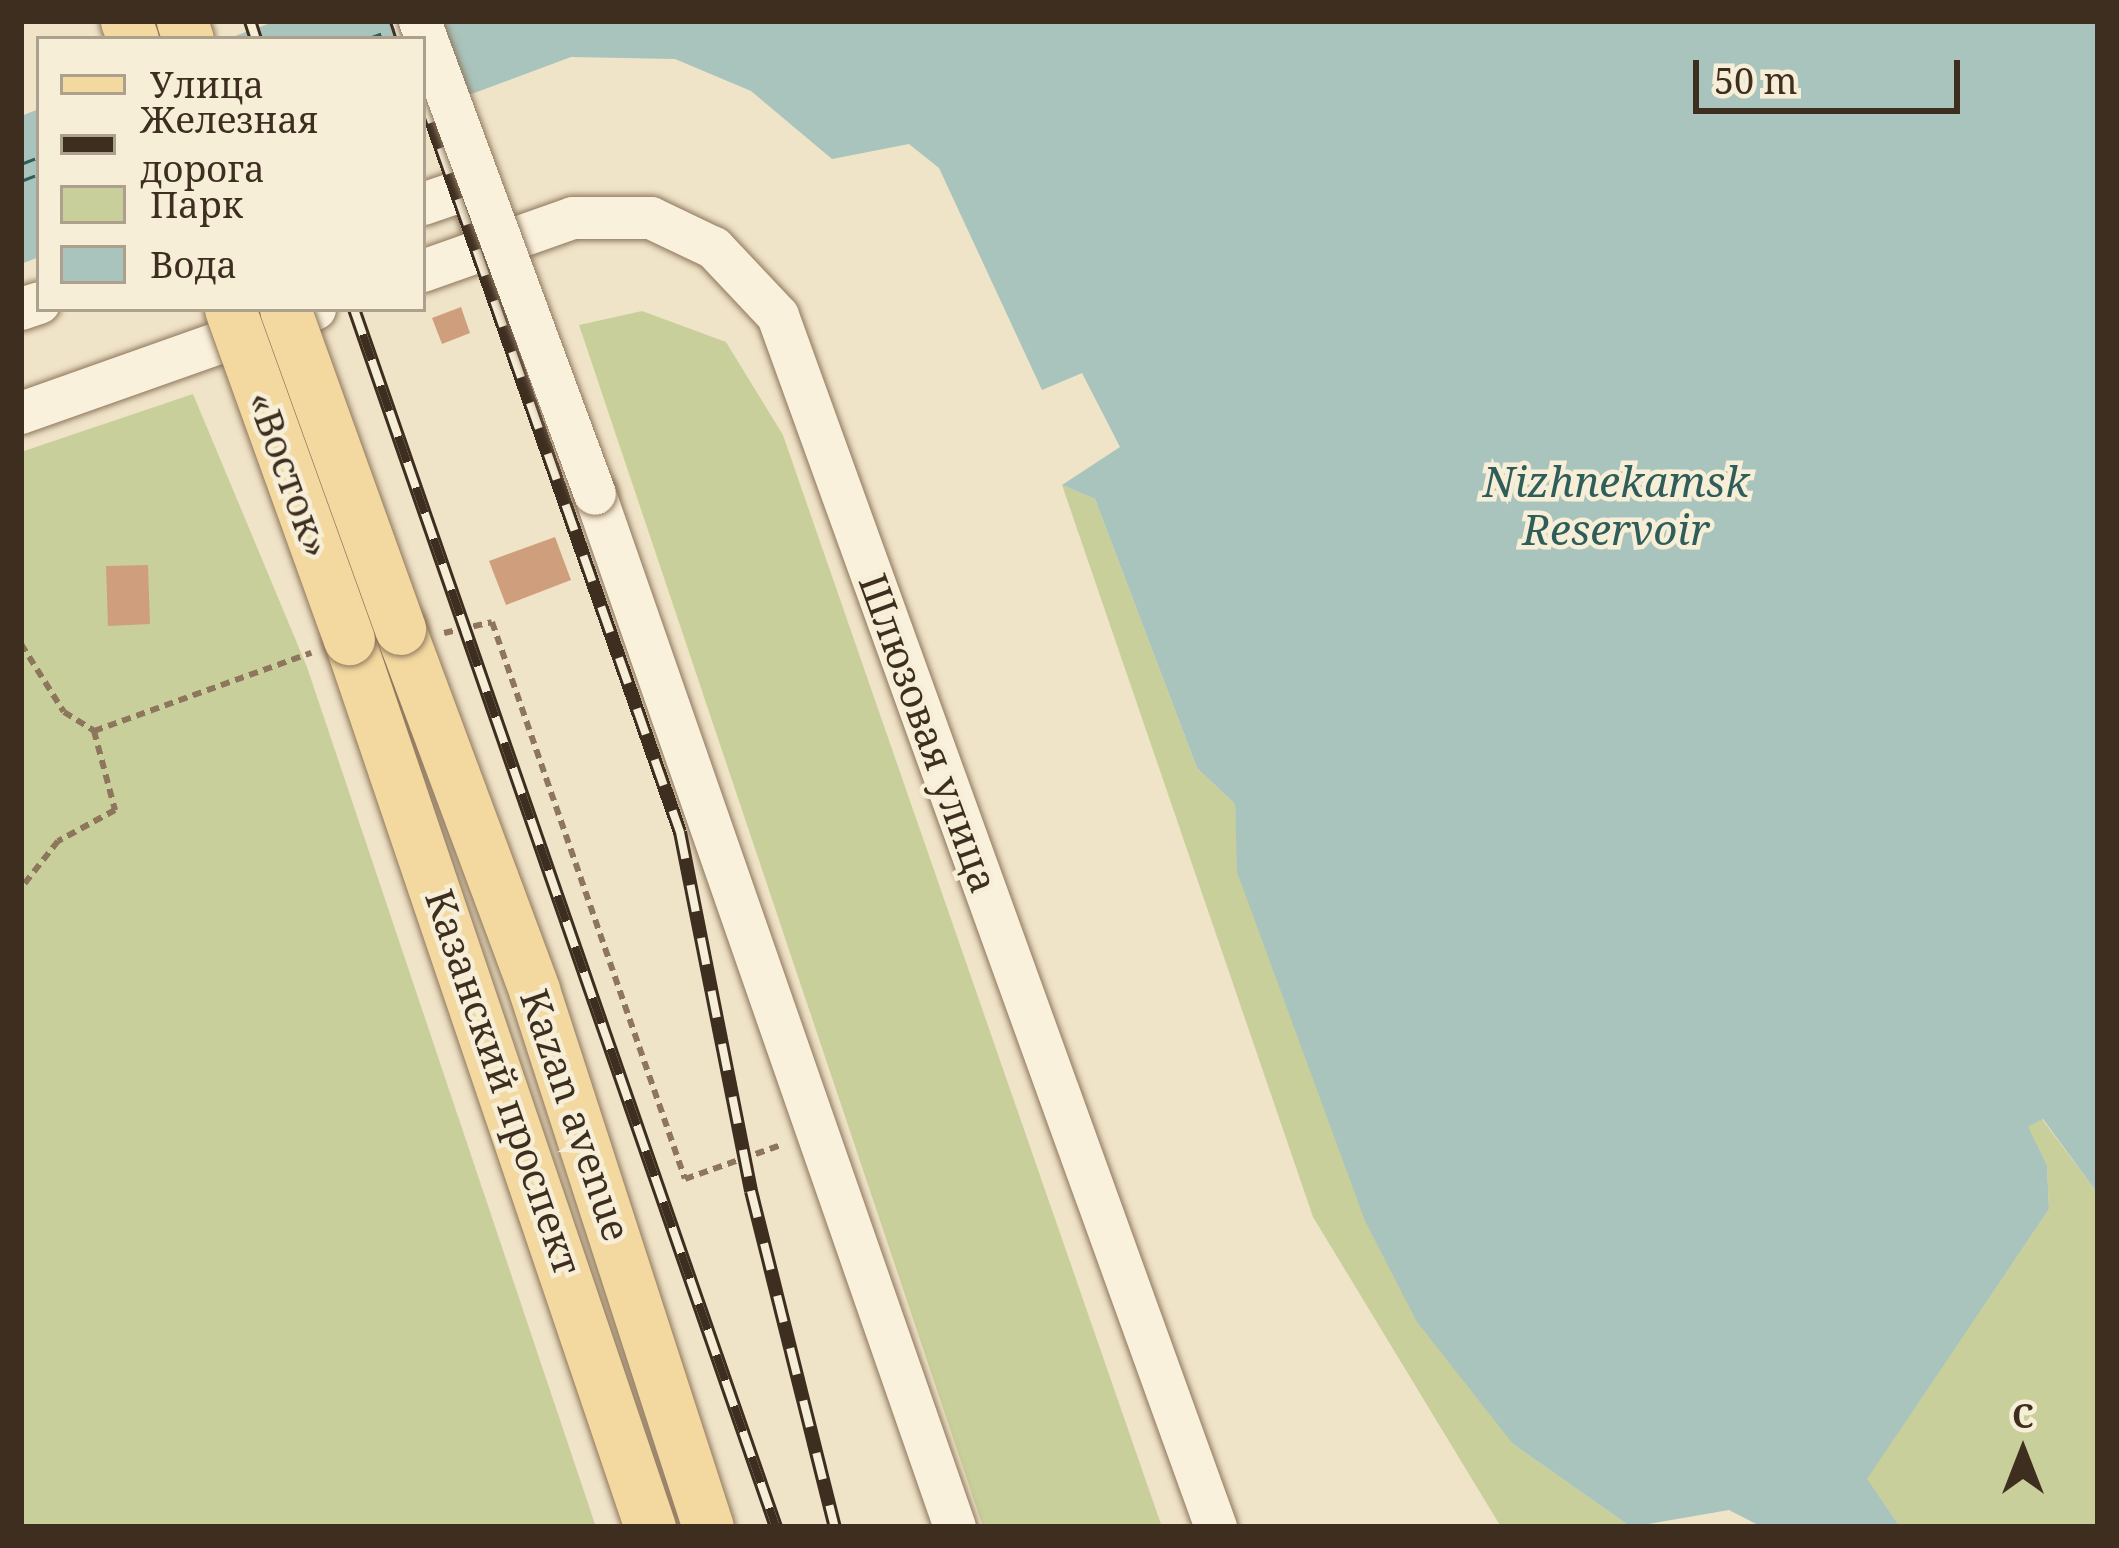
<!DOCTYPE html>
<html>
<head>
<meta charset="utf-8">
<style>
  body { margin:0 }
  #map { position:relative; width:2119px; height:1548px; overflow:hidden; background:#f0e4c8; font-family:"Noto Serif",serif }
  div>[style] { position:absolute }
  .green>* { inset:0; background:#c9cf9b }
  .water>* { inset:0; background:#a9c4bc }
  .ferry>* { height:3px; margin-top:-1.5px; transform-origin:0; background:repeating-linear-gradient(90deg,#2f5d5a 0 15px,transparent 0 27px) }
  .building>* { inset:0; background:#cf9f7d }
  .path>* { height:6px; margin-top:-3px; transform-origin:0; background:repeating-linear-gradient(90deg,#8d765c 0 9px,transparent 0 15px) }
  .roads { filter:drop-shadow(0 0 3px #8d765c) drop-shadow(0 0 3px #8d765c) }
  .minor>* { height:42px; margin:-21px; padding:0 21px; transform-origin:21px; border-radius:21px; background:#faf1dc }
  .major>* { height:51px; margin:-25.5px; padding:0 25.5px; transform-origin:25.5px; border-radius:25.5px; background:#f3d9a0 }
  .rail>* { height:14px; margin-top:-7px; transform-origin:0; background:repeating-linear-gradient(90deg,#f7eed8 0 27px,#3d2e20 0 54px); box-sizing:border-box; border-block:3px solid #3d2e20 }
  .bridges { filter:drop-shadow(0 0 3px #8d765c) drop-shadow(0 0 3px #8d765c) }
  .minor-bridge>* { height:42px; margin:-21px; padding:0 21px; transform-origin:21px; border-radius:21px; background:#faf1dc }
  .major-bridge>* { height:51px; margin:-25.5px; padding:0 25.5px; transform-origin:25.5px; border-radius:25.5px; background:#f3d9a0 }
  span { translate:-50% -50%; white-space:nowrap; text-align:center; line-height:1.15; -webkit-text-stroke:9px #f7eed8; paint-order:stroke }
  .street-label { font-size:39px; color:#3d2e20 }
  .water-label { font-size:42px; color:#2f5d5a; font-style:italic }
  .frame { position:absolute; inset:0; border:24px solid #3d2e20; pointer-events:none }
  .legend { position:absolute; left:36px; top:36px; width:390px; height:276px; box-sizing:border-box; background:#f7eed8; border:3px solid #ada18e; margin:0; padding:15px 21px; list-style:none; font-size:36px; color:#3d2e20 }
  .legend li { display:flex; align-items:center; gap:24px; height:60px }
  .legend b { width:60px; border:3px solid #ada18e }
  .north { position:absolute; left:1963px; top:1392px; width:120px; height:120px; -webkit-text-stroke:9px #f7eed8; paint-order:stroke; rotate:0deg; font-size:33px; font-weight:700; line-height:48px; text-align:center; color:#3d2e20 }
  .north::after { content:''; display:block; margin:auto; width:42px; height:54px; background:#3d2e20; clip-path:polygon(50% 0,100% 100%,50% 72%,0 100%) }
  .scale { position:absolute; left:1693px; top:60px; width:267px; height:54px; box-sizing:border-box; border:6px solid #3d2e20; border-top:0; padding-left:15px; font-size:36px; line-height:42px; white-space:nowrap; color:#3d2e20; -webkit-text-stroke:9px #f7eed8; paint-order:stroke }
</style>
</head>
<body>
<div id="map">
  <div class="green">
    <i style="clip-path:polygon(642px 311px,726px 342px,783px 435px,1162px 1527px,983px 1527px,579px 325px)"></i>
    <i style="clip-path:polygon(193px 394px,307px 667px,596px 1527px,21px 1527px,21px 452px)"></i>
    <i style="clip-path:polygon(1062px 485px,1095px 499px,1197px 768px,1235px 804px,1238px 873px,1513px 1444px,1631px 1527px,1501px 1527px,1313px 1217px)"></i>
    <i style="clip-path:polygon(2042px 1119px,2098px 1194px,2098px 1527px,1900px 1527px,1866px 1479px,2049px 1209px,2047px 1165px,2027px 1127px)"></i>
  </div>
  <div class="water">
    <i style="clip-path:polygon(276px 21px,2098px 21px,2098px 1194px,2043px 1119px,2028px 1127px,2047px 1165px,2049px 1209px,1867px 1479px,1900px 1527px,1762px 1527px,1729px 1510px,1631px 1527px,1513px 1444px,1417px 1322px,1365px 1221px,1237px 872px,1235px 804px,1197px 768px,1095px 499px,1062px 485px,1120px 447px,1082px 373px,1042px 390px,939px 168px,909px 144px,832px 159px,751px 91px,675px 59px,571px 57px,423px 112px,423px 39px,227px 39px)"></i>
    <i style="clip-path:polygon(39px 109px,39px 257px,21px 264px,21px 116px)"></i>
  </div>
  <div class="ferry">
    <i style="left:367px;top:39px;width:34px;rotate:-21deg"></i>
    <i style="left:21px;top:164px;width:19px;rotate:-21deg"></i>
    <i style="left:21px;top:181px;width:19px;rotate:-21deg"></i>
  </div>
  <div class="building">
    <i style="clip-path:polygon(461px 307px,470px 333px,442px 344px,432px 318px)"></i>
    <i style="clip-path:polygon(555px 537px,571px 580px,506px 605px,489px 561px)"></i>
    <i style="clip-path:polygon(148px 565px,150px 624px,108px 626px,106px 566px)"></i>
  </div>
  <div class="path">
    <i style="left:444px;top:633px;width:49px;rotate:-12.9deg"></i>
    <i style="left:492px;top:622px;width:589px;rotate:70.89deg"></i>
    <i style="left:685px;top:1179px;width:102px;rotate:-19.5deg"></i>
    <i style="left:21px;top:644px;width:80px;rotate:57.7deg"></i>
    <i style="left:64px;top:712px;width:36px;rotate:32deg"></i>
    <i style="left:94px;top:731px;width:82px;rotate:75.1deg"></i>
    <i style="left:115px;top:810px;width:65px;rotate:151.5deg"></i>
    <i style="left:58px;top:841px;width:60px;rotate:128.2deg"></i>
    <i style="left:94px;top:731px;width:231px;rotate:-19.8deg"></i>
  </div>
  <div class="roads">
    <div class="minor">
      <i style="left:423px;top:204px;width:50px;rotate:-18.8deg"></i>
      <i style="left:470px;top:188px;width:43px;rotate:71.1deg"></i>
      <i style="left:423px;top:271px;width:159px;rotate:-19.5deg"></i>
      <i style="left:573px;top:218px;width:78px"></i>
      <i style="left:651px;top:218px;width:70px;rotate:25.5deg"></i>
      <i style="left:714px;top:248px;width:93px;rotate:46.7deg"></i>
      <i style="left:778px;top:316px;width:1288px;rotate:70.12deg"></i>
      <i style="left:21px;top:309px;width:19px;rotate:-18deg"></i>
      <i style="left:21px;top:413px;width:312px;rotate:-19.5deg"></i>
      <i style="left:595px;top:494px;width:1094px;rotate:70.79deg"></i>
    </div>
    <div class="major">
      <i style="left:126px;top:21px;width:19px;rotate:69deg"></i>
      <i style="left:182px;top:21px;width:19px;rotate:72deg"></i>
      <i style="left:400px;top:629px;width:385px;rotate:69.6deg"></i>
      <i style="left:534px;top:990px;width:564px;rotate:72.05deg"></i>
      <i style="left:349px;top:639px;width:938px;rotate:71.28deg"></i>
    </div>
  </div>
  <div class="rail">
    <i style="left:250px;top:21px;width:19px;rotate:72deg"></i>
    <i style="left:396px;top:21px;width:19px;rotate:72deg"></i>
    <i style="left:423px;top:97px;width:779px;rotate:70.73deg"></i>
    <i style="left:680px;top:832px;width:366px;rotate:78.8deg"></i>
    <i style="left:751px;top:1191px;width:346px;rotate:76deg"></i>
    <i style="left:354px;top:309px;width:1289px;rotate:70.89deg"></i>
  </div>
  <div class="bridges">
    <div class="minor-bridge">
      <i style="left:420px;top:21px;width:504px;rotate:69.7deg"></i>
    </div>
    <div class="major-bridge">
      <i style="left:230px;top:309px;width:351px;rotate:70.2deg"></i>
      <i style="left:285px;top:309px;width:340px;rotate:70.2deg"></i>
    </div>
  </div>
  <div class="street-label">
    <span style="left:290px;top:474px;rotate:70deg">«Восток»</span>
    <span style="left:929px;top:733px;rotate:70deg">Шлюзовая улица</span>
    <span style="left:504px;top:1082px;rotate:71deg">Казанский проспект</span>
    <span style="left:576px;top:1115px;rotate:71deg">Kazan avenue</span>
  </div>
  <div class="water-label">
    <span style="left:1616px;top:505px">Nizhnekamsk<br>Reservoir</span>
  </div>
  <div class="frame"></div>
  <ul class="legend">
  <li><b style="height:15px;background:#f3d9a0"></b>Улица</li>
  <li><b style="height:15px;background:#3d2e20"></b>Железная дорога</li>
  <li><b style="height:33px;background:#c9cf9b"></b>Парк</li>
  <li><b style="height:33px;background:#a9c4bc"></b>Вода</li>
  </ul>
  <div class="north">С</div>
  <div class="scale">50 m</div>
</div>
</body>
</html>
